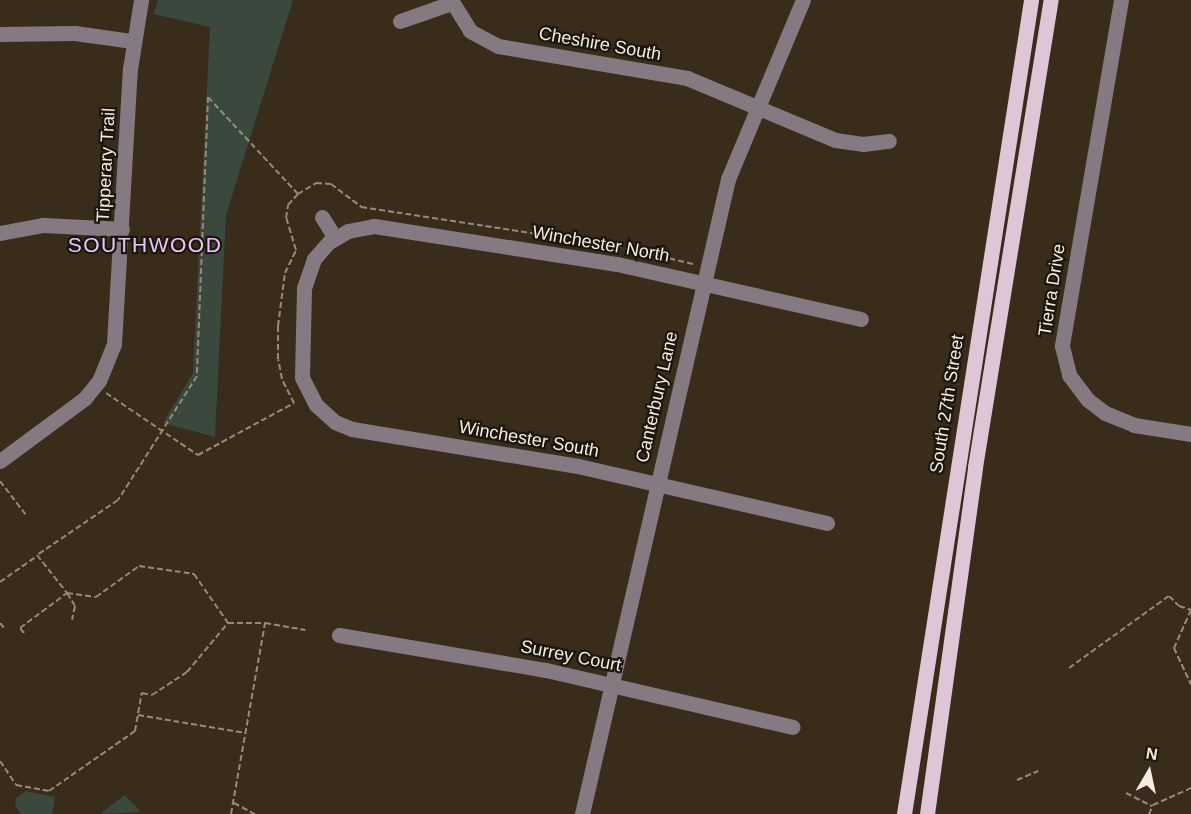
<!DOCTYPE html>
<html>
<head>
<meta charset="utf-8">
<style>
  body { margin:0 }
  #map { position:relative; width:1191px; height:814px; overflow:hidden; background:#392c1b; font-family:Arial,sans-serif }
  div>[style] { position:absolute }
  .green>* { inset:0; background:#3a483e }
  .path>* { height:2px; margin-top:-1px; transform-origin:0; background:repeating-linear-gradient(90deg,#958a7b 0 6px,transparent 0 9px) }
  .minor>* { height:15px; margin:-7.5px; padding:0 7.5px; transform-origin:7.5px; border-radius:7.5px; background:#867a82 }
  .major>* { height:15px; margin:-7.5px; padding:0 7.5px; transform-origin:7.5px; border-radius:7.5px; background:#dec6d7 }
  span { translate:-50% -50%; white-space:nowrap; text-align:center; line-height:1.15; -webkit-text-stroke:4.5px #1b160e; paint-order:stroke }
  .street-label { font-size:18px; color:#f6ede2 }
  .quarter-label { font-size:21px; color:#edc6f8; letter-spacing:1.5px }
  .north { position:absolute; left:1119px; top:742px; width:60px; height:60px; -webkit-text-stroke:4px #1b160e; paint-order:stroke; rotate:9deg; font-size:16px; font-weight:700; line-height:24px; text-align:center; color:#f6ede2 }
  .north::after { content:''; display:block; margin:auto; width:21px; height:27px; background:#f6ede2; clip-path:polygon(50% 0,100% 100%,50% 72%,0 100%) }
</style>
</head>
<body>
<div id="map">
  <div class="green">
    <i style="clip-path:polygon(158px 0,293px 0,226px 215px,215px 437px,163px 423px,193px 373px,210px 27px,153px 14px)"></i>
    <i style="clip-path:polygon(26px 791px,55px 797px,52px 814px,21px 814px,15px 805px,16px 798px)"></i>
    <i style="clip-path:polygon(125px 795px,141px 812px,103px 814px,102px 812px)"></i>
  </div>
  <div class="path">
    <i style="left:298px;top:194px;width:132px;rotate:-132.9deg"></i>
    <i style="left:208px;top:97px;width:279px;rotate:92.3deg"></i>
    <i style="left:197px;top:376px;width:147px;rotate:122.5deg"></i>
    <i style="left:118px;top:500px;width:98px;rotate:145.8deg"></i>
    <i style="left:37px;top:555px;width:48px;rotate:51.7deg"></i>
    <i style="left:67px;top:593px;width:29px;rotate:8deg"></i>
    <i style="left:96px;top:597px;width:53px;rotate:-35.8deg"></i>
    <i style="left:139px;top:566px;width:56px;rotate:8.3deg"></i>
    <i style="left:194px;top:574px;width:60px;rotate:55.2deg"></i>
    <i style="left:228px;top:623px;width:37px"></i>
    <i style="left:265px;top:623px;width:41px;rotate:9.9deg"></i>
    <i style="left:106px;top:393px;width:111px;rotate:34deg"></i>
    <i style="left:198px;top:455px;width:109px;rotate:-28.4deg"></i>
    <i style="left:294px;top:403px;width:27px;rotate:-117deg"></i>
    <i style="left:282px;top:379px;width:20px;rotate:-101deg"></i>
    <i style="left:278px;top:359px;width:33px;rotate:-90deg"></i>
    <i style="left:278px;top:326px;width:53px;rotate:-82.5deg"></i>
    <i style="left:285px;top:273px;width:25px;rotate:-64deg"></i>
    <i style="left:296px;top:250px;width:34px;rotate:-107deg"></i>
    <i style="left:286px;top:218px;width:13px;rotate:-81deg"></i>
    <i style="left:288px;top:205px;width:15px;rotate:-48deg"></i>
    <i style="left:298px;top:194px;width:21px;rotate:-31deg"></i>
    <i style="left:316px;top:183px;width:15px;rotate:4deg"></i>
    <i style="left:331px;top:184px;width:38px;rotate:37deg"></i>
    <i style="left:361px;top:207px;width:259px;rotate:8.7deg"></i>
    <i style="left:617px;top:246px;width:78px;rotate:13.3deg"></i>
    <i style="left:0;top:481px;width:43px;rotate:52.6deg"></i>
    <i style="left:0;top:582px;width:45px;rotate:-35.1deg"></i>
    <i style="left:0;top:623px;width:6px;rotate:51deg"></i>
    <i style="left:24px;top:633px;width:6px;rotate:-129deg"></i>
    <i style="left:20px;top:628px;width:59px;rotate:-36.7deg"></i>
    <i style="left:67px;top:593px;width:15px;rotate:58deg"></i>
    <i style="left:75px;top:606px;width:14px;rotate:102deg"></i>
    <i style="left:1069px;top:668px;width:123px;rotate:-35.8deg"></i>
    <i style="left:1169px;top:596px;width:14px;rotate:45deg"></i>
    <i style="left:1179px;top:606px;width:13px;rotate:18deg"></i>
    <i style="left:1191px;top:610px;width:42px;rotate:114.1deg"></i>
    <i style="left:1174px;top:648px;width:40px;rotate:65deg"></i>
    <i style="left:138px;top:715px;width:109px;rotate:9.5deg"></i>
    <i style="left:0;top:761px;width:29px;rotate:56deg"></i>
    <i style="left:16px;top:785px;width:34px;rotate:10deg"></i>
    <i style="left:49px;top:791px;width:105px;rotate:-34.9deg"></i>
    <i style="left:135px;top:731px;width:39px;rotate:-80deg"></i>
    <i style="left:142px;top:693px;width:10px;rotate:11deg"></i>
    <i style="left:152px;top:695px;width:42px;rotate:-33.3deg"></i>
    <i style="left:187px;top:672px;width:64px;rotate:-50.1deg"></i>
    <i style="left:1017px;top:780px;width:23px;rotate:-23deg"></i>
    <i style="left:1126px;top:793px;width:29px;rotate:27deg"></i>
    <i style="left:234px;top:803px;width:24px;rotate:28deg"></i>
    <i style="left:231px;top:814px;width:194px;rotate:-79.9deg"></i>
    <i style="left:1149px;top:814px;width:10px;rotate:-66deg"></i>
    <i style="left:1153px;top:805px;width:42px;rotate:-24.1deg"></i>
  </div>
  <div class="minor">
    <i style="left:451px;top:0;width:36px;rotate:58deg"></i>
    <i style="left:470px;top:31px;width:32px;rotate:28deg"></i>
    <i style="left:498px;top:46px;width:192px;rotate:9.6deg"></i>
    <i style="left:687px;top:78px;width:160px;rotate:22.7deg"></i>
    <i style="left:835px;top:140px;width:28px;rotate:8deg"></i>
    <i style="left:863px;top:144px;width:26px;rotate:-7deg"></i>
    <i style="left:1121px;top:0;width:351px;rotate:99.7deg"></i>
    <i style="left:1062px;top:346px;width:30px;rotate:76deg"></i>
    <i style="left:1069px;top:375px;width:31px;rotate:53deg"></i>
    <i style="left:1088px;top:400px;width:21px;rotate:37deg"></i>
    <i style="left:1105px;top:413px;width:31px;rotate:22deg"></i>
    <i style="left:1134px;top:425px;width:58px;rotate:9deg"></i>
    <i style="left:400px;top:21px;width:54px;rotate:-19.4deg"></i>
    <i style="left:0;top:34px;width:75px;rotate:-0.8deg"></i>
    <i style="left:75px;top:33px;width:58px;rotate:8deg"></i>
    <i style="left:322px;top:217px;width:25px;rotate:58deg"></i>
    <i style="left:0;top:233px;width:44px;rotate:-10.5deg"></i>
    <i style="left:43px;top:225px;width:79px;rotate:2.9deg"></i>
    <i style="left:0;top:461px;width:106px;rotate:-36.5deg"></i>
    <i style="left:85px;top:398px;width:22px;rotate:-51deg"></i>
    <i style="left:99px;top:381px;width:40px;rotate:-68deg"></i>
    <i style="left:114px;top:344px;width:275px;rotate:-86.7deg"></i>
    <i style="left:130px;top:69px;width:70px;rotate:-80.9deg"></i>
    <i style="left:827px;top:523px;width:255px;rotate:-167.1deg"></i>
    <i style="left:578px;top:466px;width:229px;rotate:-170.7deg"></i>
    <i style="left:352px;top:429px;width:18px;rotate:-158deg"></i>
    <i style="left:335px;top:422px;width:25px;rotate:-138deg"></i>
    <i style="left:316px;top:405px;width:31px;rotate:-117deg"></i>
    <i style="left:302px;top:377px;width:89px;rotate:-88.7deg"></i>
    <i style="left:304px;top:288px;width:31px;rotate:-71deg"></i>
    <i style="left:314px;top:259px;width:23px;rotate:-49deg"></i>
    <i style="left:329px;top:242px;width:22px;rotate:-30deg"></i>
    <i style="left:348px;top:231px;width:26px;rotate:-11deg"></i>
    <i style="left:374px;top:226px;width:246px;rotate:8.9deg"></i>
    <i style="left:617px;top:264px;width:250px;rotate:12.7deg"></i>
    <i style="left:339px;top:635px;width:210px;rotate:9.6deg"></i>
    <i style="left:546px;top:670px;width:253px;rotate:13deg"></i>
    <i style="left:582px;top:814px;width:652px;rotate:-77.05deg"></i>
    <i style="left:728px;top:179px;width:194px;rotate:-67.3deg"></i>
  </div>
  <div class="major">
    <i style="left:904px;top:814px;width:824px;rotate:-81.13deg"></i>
    <i style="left:927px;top:814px;width:350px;rotate:-82.1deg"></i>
    <i style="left:975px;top:467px;width:473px;rotate:-80.8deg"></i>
  </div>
  <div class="street-label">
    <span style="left:600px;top:44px;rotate:10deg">Cheshire South</span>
    <span style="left:106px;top:165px;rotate:-87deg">Tipperary Trail</span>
    <span style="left:601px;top:244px;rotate:10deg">Winchester North</span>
    <span style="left:1052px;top:290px;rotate:-81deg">Tierra Drive</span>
    <span style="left:657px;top:397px;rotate:-77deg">Canterbury Lane</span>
    <span style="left:947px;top:404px;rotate:-81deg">South 27th Street</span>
    <span style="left:529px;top:439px;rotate:10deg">Winchester South</span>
    <span style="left:571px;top:656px;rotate:11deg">Surrey Court</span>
  </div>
  <div class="quarter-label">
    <span style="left:145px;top:245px">SOUTHWOOD</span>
  </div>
  <div class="north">N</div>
</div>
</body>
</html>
